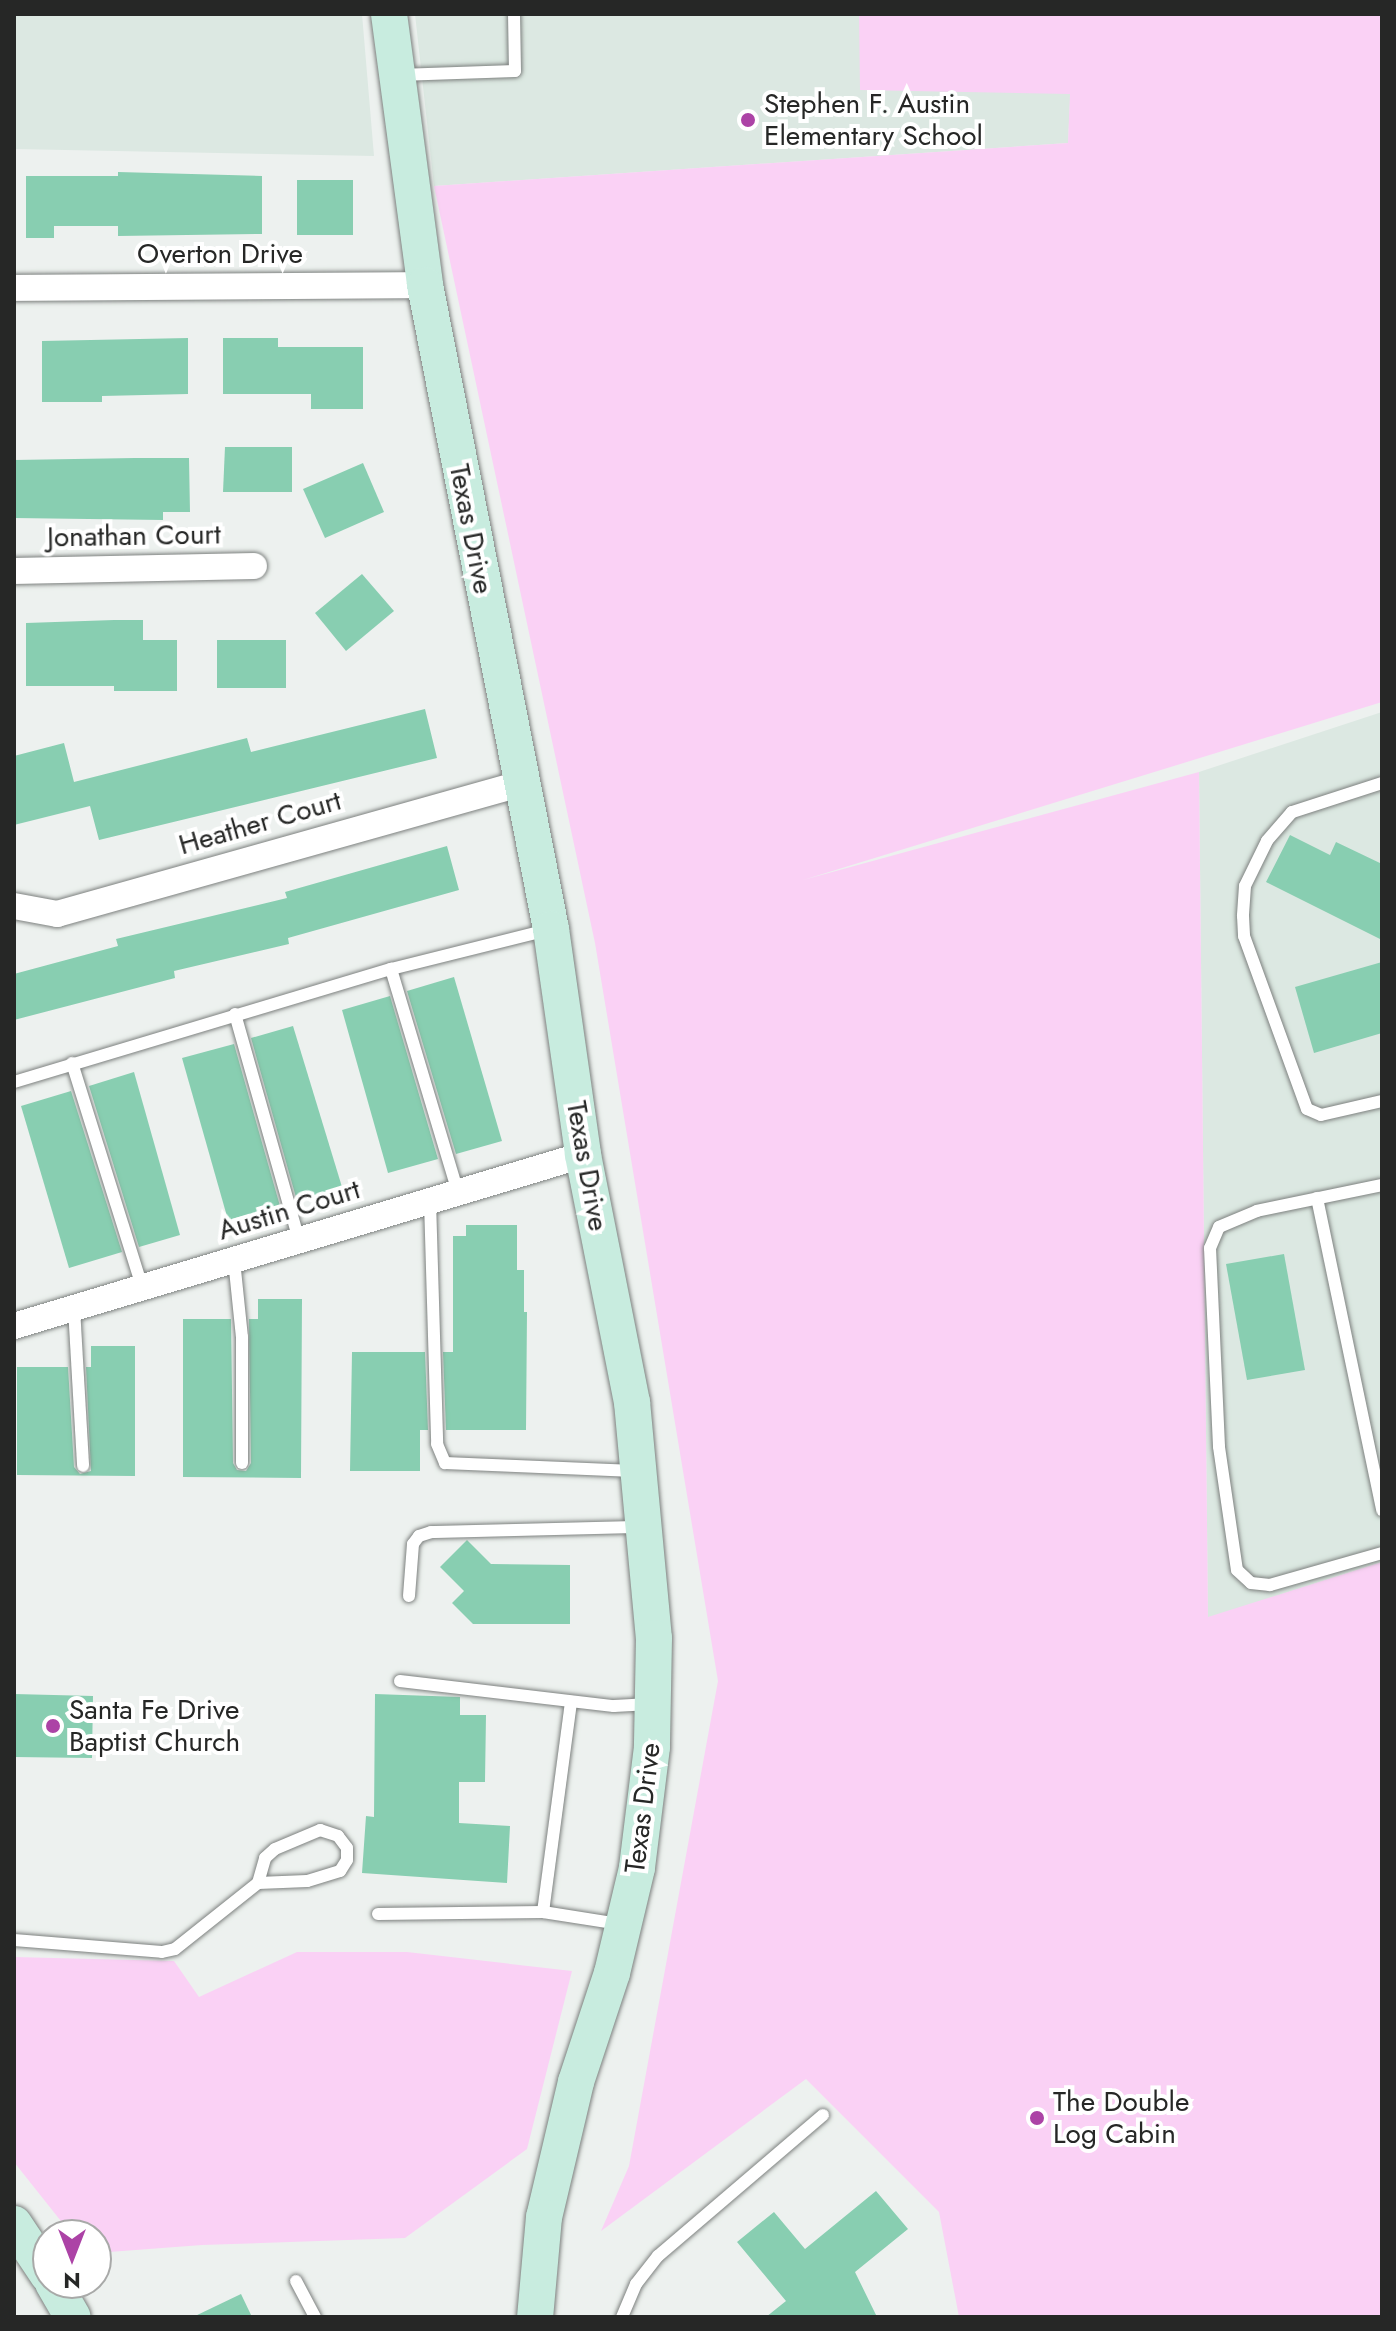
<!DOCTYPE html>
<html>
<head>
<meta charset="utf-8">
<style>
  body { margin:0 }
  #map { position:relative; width:1396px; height:2331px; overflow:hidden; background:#edf1ef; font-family:Jost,sans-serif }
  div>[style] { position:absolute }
  .built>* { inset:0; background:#dce8e2 }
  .green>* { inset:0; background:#fad1f5 }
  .building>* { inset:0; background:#88ceb1 }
  .roads { filter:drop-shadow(0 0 2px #7d817f) drop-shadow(0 0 2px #7d817f) }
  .lane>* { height:12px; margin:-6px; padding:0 6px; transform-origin:6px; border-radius:6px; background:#fff }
  .street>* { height:26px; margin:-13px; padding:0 13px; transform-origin:13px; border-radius:13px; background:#fff }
  .secondary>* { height:36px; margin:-18px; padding:0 18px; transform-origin:18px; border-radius:18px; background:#c8ecdf }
  .dots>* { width:22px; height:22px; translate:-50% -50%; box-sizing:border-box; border:4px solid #fff; border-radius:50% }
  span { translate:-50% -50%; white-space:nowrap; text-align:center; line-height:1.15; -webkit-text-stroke:8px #fff; paint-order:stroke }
  .poi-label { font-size:28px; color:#262726 }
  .left { translate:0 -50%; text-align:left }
  .street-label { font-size:28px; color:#262726 }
  .frame { position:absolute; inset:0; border:16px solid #262726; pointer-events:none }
  .north { position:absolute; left:32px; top:2219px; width:80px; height:80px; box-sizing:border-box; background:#fff; border:2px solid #a8a9a8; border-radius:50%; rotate:180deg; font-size:22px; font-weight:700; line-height:32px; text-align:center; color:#262726 }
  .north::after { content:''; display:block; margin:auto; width:28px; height:36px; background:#ac43a6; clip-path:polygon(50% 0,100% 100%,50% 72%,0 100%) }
</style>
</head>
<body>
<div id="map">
  <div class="built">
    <i style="clip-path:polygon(14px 14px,362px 14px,374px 156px,14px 149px)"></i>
    <i style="clip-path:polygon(415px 14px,1074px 14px,1068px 143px,434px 186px)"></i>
    <i style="clip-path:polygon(1382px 712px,1382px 1562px,1208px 1618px,1199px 772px)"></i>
  </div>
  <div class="green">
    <i style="clip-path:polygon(859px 14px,1382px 14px,1382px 702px,803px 880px,1199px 772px,1208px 1617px,1382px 1562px,1382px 2317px,959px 2317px,939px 2212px,806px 2079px,601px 2231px,629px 2166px,718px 1681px,595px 943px,434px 186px,1068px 143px,1070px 94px,860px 90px)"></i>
    <i style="clip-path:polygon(297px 1952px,407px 1952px,572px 1971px,527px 2149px,405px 2238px,202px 2245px,96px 2253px,96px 2235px,72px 2235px,14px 2162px,14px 1957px,174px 1961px,199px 1997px)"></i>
  </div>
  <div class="building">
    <i style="clip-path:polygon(118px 172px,262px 176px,262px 234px,118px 236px,118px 226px,54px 226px,54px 238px,26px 238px,26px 176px,118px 176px)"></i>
    <i style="clip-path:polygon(297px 180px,353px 180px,353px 235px,297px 235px)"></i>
    <i style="clip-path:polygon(188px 338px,188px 394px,102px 396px,102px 402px,42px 402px,42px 341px)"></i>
    <i style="clip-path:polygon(223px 338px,278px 338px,278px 347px,363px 347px,363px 409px,311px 409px,311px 394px,223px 394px)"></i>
    <i style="clip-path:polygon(225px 447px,292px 447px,292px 492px,223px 492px)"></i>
    <i style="clip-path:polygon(135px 458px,189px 458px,190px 512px,163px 512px,163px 520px,14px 518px,14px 460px)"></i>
    <i style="clip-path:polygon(363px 463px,384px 512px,325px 538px,303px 489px)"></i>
    <i style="clip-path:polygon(362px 574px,394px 611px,346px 651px,315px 613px)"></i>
    <i style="clip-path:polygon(114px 620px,143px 620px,143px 640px,177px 640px,177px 691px,114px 691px,114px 686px,26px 686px,26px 623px)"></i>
    <i style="clip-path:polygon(217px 640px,286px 640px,286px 688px,217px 688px)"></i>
    <i style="clip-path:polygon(425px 709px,437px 758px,99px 840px,90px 806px,14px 825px,14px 756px,64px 743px,74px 782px,247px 738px,251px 752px)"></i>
    <i style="clip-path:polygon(1290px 835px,1330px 855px,1336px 842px,1382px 864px,1382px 940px,1266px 882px)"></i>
    <i style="clip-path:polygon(447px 846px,459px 890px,288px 938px,289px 944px,174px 971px,175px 978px,14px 1020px,14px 974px,118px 946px,116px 939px,287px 898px,285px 892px)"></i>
    <i style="clip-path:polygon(1382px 962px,1382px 1033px,1314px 1053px,1295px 987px)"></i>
    <i style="clip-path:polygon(454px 977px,502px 1141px,456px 1154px,407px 991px)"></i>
    <i style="clip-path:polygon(390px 996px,438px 1159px,388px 1173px,342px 1010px)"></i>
    <i style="clip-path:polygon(293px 1026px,342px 1187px,297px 1201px,251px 1038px)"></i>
    <i style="clip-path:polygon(234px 1044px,280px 1206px,228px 1220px,182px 1058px)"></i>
    <i style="clip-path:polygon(134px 1072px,180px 1235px,139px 1247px,89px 1086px)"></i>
    <i style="clip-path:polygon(71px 1091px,122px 1252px,69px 1268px,21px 1106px)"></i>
    <i style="clip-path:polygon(466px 1225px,517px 1225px,517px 1270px,524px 1270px,524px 1312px,527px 1312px,526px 1430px,446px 1430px,443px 1352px,453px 1352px,453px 1236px,466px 1236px)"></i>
    <i style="clip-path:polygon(1284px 1254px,1305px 1370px,1247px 1380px,1226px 1264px)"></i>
    <i style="clip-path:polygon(258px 1299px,302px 1299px,301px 1478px,183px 1477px,183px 1319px,231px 1319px,233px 1463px,237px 1470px,246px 1471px,251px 1463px,249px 1319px,258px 1319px)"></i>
    <i style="clip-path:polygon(91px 1346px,135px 1346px,135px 1476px,17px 1475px,17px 1367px,68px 1367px,74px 1467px,80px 1474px,91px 1471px,86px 1367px,91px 1367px)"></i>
    <i style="clip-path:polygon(352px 1352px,425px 1352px,428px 1430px,420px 1430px,420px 1471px,350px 1471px)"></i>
    <i style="clip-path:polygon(467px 1540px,491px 1564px,570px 1565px,570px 1624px,473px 1624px,452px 1603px,464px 1591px,440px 1567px)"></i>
    <i style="clip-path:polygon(14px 1694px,93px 1696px,92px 1758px,14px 1757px)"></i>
    <i style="clip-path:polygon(375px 1694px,460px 1697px,460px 1715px,486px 1715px,485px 1782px,459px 1782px,459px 1823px,510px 1826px,507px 1883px,362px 1873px,366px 1816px,374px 1817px)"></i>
    <i style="clip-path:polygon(876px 2191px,908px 2229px,855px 2272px,877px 2317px,766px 2317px,786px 2301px,737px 2242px,774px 2212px,805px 2249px)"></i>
    <i style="clip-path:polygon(241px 2294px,252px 2317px,193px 2317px)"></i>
  </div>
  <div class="roads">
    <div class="lane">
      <i style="left:399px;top:75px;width:116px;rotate:-2deg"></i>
      <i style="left:515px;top:71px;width:57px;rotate:-91deg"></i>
      <i style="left:1382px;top:783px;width:95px;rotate:162.1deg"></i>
      <i style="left:1292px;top:812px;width:38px;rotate:131deg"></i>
      <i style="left:1267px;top:841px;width:50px;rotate:116.1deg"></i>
      <i style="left:1245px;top:886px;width:30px;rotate:94deg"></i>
      <i style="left:1243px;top:916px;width:20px;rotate:87deg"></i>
      <i style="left:1244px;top:936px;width:184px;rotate:70deg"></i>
      <i style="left:1307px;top:1109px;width:15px;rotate:23deg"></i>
      <i style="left:1321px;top:1115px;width:63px;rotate:-12.9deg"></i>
      <i style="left:391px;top:969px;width:234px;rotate:73.3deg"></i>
      <i style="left:235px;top:1014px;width:235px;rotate:74.2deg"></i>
      <i style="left:72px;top:1063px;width:235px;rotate:72.6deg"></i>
      <i style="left:14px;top:1082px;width:394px;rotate:-16.7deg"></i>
      <i style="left:391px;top:969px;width:162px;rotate:-14deg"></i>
      <i style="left:1382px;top:1185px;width:128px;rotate:168.3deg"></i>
      <i style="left:1257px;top:1211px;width:41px;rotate:157.2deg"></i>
      <i style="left:1219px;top:1227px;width:23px;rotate:113deg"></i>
      <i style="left:1210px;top:1248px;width:199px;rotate:87.4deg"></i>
      <i style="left:1219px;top:1447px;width:124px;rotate:81.7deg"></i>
      <i style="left:1237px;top:1570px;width:19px;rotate:43deg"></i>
      <i style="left:1251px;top:1583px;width:19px;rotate:6deg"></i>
      <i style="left:1270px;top:1585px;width:116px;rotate:-15.9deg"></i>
      <i style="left:1317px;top:1198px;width:319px;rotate:78.2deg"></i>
      <i style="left:430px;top:1201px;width:243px;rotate:88.3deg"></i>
      <i style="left:437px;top:1444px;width:21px;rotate:67deg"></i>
      <i style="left:445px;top:1463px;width:189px;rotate:2.4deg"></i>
      <i style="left:234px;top:1260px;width:77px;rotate:84.1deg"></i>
      <i style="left:242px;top:1337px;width:126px;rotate:90deg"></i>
      <i style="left:74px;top:1308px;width:158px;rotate:86.7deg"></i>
      <i style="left:409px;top:1596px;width:52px;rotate:-85.6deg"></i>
      <i style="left:413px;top:1544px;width:10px;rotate:-53deg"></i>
      <i style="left:419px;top:1536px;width:13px;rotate:-18deg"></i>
      <i style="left:431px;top:1532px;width:208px;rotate:-1.4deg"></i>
      <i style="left:400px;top:1681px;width:215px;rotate:6.7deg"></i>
      <i style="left:614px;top:1706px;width:36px;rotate:-3deg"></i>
      <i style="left:543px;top:1912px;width:212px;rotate:-82.4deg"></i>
      <i style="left:378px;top:1914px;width:165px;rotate:-0.7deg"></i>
      <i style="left:543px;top:1912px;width:78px;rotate:8.9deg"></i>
      <i style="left:14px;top:1940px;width:148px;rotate:4.6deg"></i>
      <i style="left:162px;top:1952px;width:13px;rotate:-13deg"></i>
      <i style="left:175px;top:1949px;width:106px;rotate:-38.5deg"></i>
      <i style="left:258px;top:1883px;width:26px;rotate:-74deg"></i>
      <i style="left:265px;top:1858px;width:13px;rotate:-42deg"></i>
      <i style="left:275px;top:1849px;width:49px;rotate:-22.9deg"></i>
      <i style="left:320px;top:1830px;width:19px;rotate:18deg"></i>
      <i style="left:338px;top:1836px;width:15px;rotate:53deg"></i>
      <i style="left:347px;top:1848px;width:12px;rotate:90deg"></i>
      <i style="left:347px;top:1860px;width:13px;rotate:122deg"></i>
      <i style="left:340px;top:1871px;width:34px;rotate:163deg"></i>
      <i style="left:307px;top:1881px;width:49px;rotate:177.7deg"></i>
      <i style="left:296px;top:2281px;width:41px;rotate:62.2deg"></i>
      <i style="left:622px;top:2317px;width:36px;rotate:-67deg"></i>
      <i style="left:636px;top:2284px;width:36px;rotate:-52deg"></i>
      <i style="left:658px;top:2256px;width:217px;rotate:-40.5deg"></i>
    </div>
    <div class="street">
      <i style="left:14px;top:288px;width:411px;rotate:-0.4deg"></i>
      <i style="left:14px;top:571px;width:240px;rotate:-1.2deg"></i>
      <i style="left:14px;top:906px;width:44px;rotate:10.5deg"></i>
      <i style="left:57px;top:914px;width:483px;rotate:-15.7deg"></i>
      <i style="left:14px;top:1326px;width:594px;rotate:-16.73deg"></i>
    </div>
    <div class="secondary">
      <i style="left:389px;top:14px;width:273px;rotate:82.4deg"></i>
      <i style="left:425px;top:285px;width:656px;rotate:78.93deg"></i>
      <i style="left:551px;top:929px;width:228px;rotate:81.9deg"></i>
      <i style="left:583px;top:1155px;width:252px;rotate:78.8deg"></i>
      <i style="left:632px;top:1402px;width:237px;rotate:84.7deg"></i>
      <i style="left:654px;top:1638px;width:109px;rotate:91.1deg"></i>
      <i style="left:652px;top:1747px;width:122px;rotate:97.1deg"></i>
      <i style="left:637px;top:1868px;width:108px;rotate:103.4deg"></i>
      <i style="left:612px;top:1973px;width:115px;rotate:108.3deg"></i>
      <i style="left:576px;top:2082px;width:139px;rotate:103.3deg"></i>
      <i style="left:544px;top:2217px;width:100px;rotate:95.1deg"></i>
      <i style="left:14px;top:2224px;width:61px;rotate:56.3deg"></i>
      <i style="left:53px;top:2283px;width:39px;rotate:60deg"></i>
    </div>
  </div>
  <div class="dots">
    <i style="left:748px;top:120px;background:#ac43a6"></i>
    <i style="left:53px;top:1726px;background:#ac43a6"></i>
    <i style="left:1037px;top:2118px;background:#ac43a6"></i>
  </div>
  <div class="poi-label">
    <span class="left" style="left:764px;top:120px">Stephen F. Austin<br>Elementary School</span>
    <span class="left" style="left:69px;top:1726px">Santa Fe Drive<br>Baptist Church</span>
    <span class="left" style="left:1053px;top:2118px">The Double<br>Log Cabin</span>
  </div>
  <div class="street-label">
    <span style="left:220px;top:254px">Overton Drive</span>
    <span style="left:471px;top:529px;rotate:79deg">Texas Drive</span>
    <span style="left:134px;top:536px;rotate:-1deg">Jonathan Court</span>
    <span style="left:260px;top:823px;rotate:-16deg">Heather Court</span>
    <span style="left:587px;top:1166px;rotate:80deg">Texas Drive</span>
    <span style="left:289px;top:1210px;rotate:-17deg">Austin Court</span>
    <span style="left:643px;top:1808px;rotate:-83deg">Texas Drive</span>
  </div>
  <div class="frame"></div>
  <div class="north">N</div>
</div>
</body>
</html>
